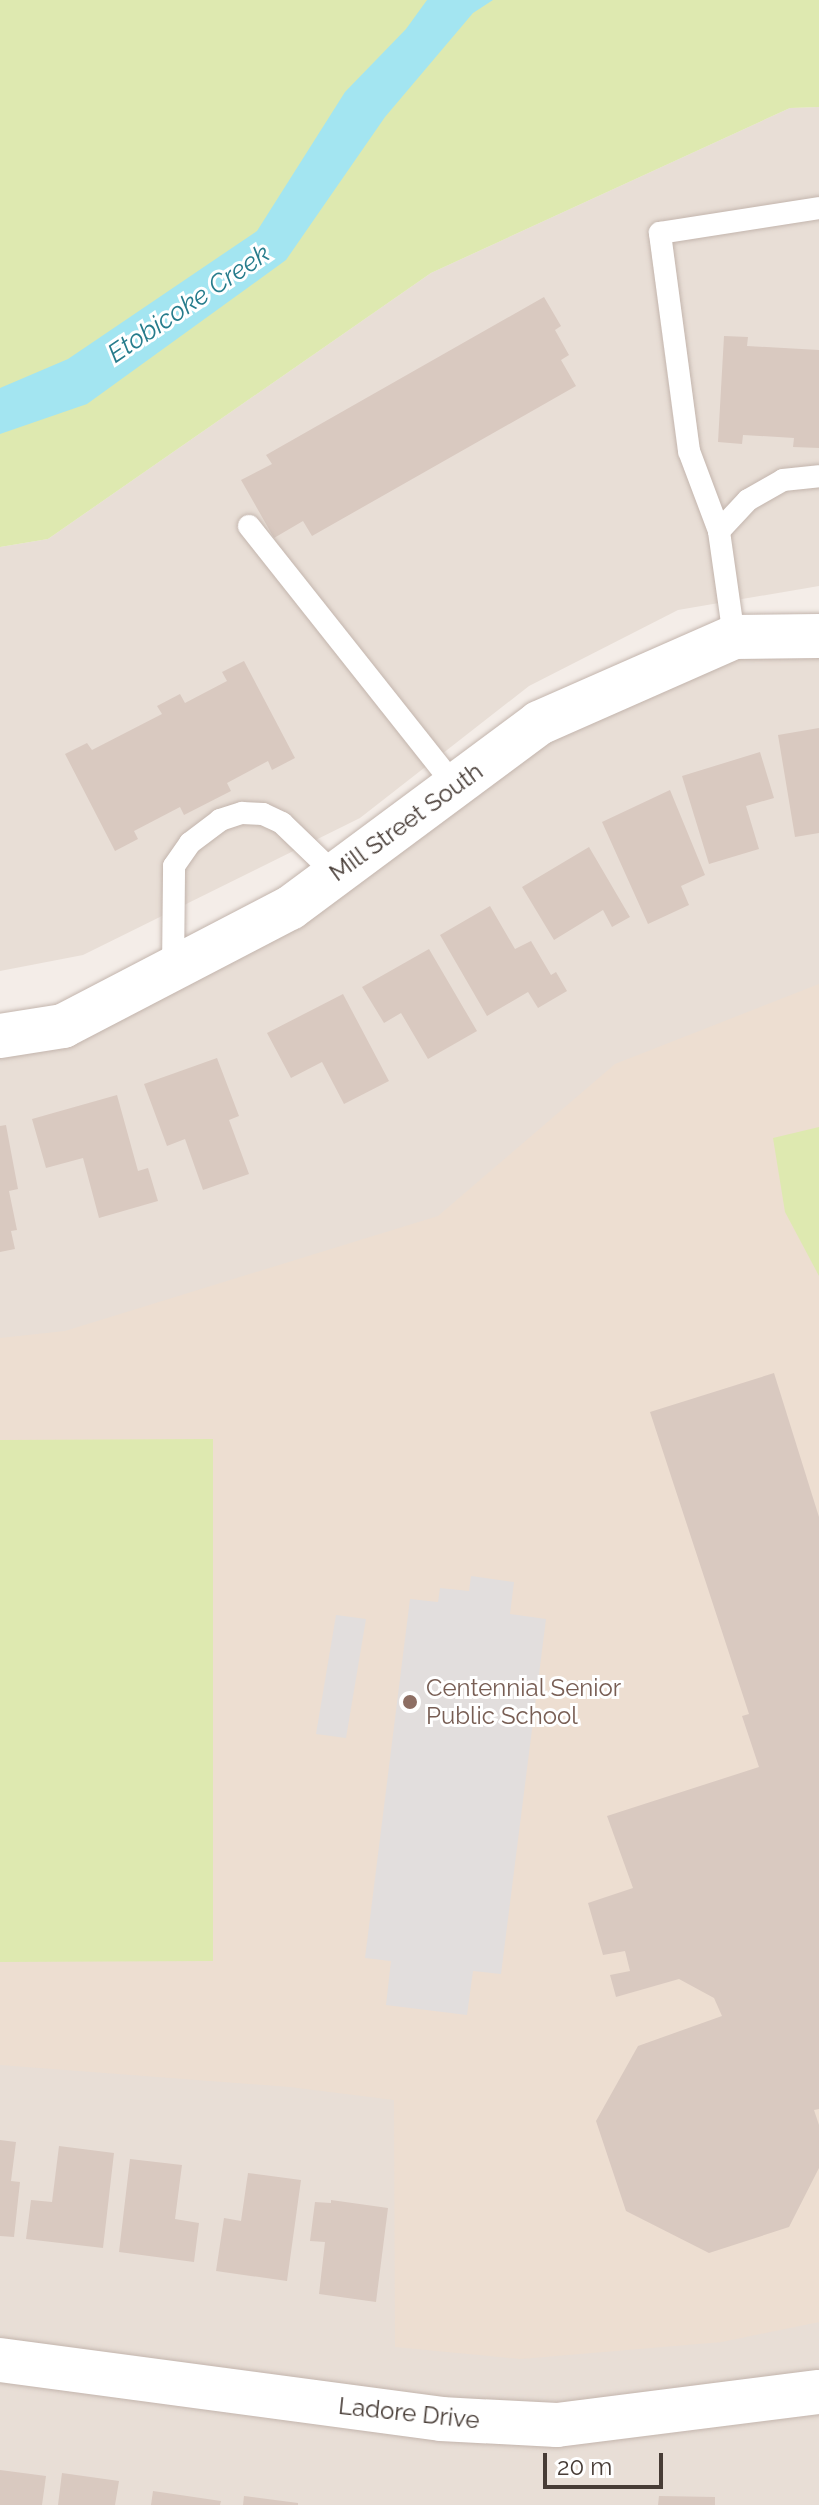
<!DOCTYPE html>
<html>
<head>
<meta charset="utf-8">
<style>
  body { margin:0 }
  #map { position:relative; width:819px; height:2505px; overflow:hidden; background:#f4ede8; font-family:Raleway,sans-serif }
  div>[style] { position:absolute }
  .residential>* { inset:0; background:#e8ded6 }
  .education>* { inset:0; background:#edded1 }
  .green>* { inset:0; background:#dee9b0 }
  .parking>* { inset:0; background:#e2dedd }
  .water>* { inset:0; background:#a3e5f1 }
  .building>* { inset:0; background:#d9c9c0 }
  .roads { filter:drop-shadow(0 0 2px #c3b5ad) drop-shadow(0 0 2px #c3b5ad) }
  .service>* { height:22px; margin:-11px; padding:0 11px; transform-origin:11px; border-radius:11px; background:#fff }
  .minor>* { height:44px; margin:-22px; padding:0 22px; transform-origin:22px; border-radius:22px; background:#fff }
  .dots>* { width:22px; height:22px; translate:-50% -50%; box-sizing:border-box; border:4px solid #fff; border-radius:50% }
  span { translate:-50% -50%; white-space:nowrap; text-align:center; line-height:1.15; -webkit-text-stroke:6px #fff; paint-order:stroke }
  .street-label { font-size:24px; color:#473c36 }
  .education-label { font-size:24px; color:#785e54 }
  .left { translate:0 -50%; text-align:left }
  .water-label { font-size:26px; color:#267c8c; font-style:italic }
  .scale { position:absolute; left:543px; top:2453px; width:120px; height:36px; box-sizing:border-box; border:4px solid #473c36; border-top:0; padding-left:10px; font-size:24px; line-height:28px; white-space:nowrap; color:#473c36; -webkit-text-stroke:6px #fff; paint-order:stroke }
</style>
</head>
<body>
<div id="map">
  <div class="residential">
    <i style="clip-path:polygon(819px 107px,819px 586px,678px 610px,529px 686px,360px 818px,83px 955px,0 971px,0 547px,48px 539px,431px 273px,790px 108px)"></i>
    <i style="clip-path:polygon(819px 636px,819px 2505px,0 2505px,0 1036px,195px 961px,539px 723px,734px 637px)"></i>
  </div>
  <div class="education">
    <i style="clip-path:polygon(819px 984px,819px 2322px,722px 2342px,521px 2359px,395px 2347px,394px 2100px,290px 2087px,0 2065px,0 1338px,65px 1331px,438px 1216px,615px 1064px)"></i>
  </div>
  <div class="green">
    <i style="clip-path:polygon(0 0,819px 0,819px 107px,790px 108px,431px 273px,48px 539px,0 547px)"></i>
    <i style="clip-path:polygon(819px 1127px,819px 1276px,785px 1212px,773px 1138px)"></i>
    <i style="clip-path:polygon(213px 1439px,213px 1961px,0 1962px,0 1440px)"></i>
  </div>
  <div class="parking">
    <i style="clip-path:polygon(471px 1576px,514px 1582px,510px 1614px,546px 1619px,501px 1974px,473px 1971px,467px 2015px,386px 2005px,391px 1961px,365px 1958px,410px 1599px,438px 1602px,440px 1588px,469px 1591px)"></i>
    <i style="clip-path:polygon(336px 1615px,366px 1619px,346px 1738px,316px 1734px)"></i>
  </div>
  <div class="water">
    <i style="clip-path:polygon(427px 0,493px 0,473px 13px,385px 117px,286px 260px,87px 404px,0 434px,0 388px,68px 359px,257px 231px,345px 92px,406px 29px)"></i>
  </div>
  <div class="building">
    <i style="clip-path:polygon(544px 297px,561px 326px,555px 330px,569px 355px,561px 360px,576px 386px,312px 536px,303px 521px,274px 538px,241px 480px,272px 464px,266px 455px)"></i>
    <i style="clip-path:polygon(724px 336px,748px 337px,747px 346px,819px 350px,819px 448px,793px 447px,794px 438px,743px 435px,742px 444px,718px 442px)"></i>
    <i style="clip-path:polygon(244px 661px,295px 758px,272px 770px,268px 761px,227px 783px,231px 791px,184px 815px,180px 807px,134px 831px,138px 839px,115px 851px,65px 754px,87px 743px,92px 750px,162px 714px,157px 706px,180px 694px,185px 703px,227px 681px,222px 672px)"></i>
    <i style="clip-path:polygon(819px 728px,819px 833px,795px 837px,778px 735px)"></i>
    <i style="clip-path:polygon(760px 752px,774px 798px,746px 806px,759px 849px,709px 864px,682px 776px)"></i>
    <i style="clip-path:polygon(670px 790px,705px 875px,681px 886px,689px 905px,648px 924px,602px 822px)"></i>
    <i style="clip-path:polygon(589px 847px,630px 917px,612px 927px,603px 910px,554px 940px,522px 887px)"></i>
    <i style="clip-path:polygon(490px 906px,515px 949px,531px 941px,551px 975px,556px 972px,567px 991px,538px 1008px,528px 992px,487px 1016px,440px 935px)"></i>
    <i style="clip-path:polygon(429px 949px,477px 1031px,428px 1059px,401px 1013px,384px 1023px,362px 987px)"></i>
    <i style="clip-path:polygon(343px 994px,389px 1081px,344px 1104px,322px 1062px,291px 1078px,267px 1033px)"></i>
    <i style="clip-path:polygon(217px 1058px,239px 1116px,229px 1120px,249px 1174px,203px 1190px,185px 1139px,167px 1146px,144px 1084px)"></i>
    <i style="clip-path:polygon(117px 1095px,138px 1171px,148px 1168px,158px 1201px,99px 1218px,83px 1158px,46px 1168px,32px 1119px)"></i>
    <i style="clip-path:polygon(6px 1125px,18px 1189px,9px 1191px,17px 1230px,11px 1231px,15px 1249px,0 1252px,0 1126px)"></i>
    <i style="clip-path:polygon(774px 1373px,819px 1517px,819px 2109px,814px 2110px,819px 2125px,819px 2168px,789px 2227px,709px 2253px,626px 2211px,596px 2121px,638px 2046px,722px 2016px,714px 1998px,679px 1979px,616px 1997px,610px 1975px,630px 1971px,625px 1951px,603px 1955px,588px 1903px,633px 1888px,607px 1816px,759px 1767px,742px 1716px,749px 1714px,650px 1412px)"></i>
    <i style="clip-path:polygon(0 2140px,16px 2142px,11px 2181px,20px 2182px,14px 2237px,0 2236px)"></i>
    <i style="clip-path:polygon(59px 2146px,114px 2153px,103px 2248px,26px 2239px,31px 2200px,52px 2202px)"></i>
    <i style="clip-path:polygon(130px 2159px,182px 2165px,175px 2219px,199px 2223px,194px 2262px,119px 2252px)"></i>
    <i style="clip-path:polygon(248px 2173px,301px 2180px,287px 2281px,216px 2271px,224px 2218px,241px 2221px)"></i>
    <i style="clip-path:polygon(331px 2200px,388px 2208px,376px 2302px,319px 2294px,325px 2242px,310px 2241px,315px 2202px,331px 2203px)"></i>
    <i style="clip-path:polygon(0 2470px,46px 2476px,42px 2505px,0 2505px)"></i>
    <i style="clip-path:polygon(62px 2473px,119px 2481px,115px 2505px,58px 2505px)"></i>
    <i style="clip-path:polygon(153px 2491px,221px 2501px,220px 2505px,151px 2505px)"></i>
    <i style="clip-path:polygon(244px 2496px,298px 2503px,298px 2505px,243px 2505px)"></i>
    <i style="clip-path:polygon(659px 2496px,715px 2497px,715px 2505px,658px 2505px)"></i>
  </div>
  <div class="roads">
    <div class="service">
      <i style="left:249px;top:526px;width:332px;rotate:51.6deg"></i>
      <i style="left:719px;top:531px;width:42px;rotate:-46.9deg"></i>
      <i style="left:748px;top:500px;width:40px;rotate:-29.7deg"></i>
      <i style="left:783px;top:480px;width:36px;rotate:-6deg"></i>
      <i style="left:734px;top:637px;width:107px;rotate:-98.1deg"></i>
      <i style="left:719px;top:531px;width:85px;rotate:-110.6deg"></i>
      <i style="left:689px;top:451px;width:220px;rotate:-97.6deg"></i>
      <i style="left:660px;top:233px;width:161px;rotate:-8.9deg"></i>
      <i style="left:173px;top:969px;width:103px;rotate:-89.4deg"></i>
      <i style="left:174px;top:866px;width:28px;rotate:-55deg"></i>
      <i style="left:190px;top:843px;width:38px;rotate:-37deg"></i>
      <i style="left:220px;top:820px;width:23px;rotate:-18deg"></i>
      <i style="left:242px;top:813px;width:21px;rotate:3deg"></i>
      <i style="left:263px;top:814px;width:21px;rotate:25deg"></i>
      <i style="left:282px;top:823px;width:74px;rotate:43.9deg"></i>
    </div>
    <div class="minor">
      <i style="left:0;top:1036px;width:64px;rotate:-9deg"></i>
      <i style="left:63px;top:1026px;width:256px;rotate:-27.5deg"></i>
      <i style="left:290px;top:908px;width:310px;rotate:-36.6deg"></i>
      <i style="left:539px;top:723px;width:213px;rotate:-23.8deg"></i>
      <i style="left:734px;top:637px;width:85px;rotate:-0.7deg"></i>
      <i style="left:0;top:2360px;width:445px;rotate:7.6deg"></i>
      <i style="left:441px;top:2419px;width:116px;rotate:3deg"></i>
      <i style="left:557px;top:2425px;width:264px;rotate:-7.2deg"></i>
    </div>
  </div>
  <div class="dots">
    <i style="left:410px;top:1702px;background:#8d6e63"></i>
  </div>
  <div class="street-label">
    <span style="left:406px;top:822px;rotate:-36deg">Mill Street South</span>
    <span style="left:409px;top:2413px;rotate:6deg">Ladore Drive</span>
  </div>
  <div class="education-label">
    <span class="left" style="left:426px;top:1702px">Centennial Senior<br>Public School</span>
  </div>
  <div class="water-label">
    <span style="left:189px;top:304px;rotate:-34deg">Etobicoke Creek</span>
  </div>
  <div class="scale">20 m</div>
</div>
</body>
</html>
